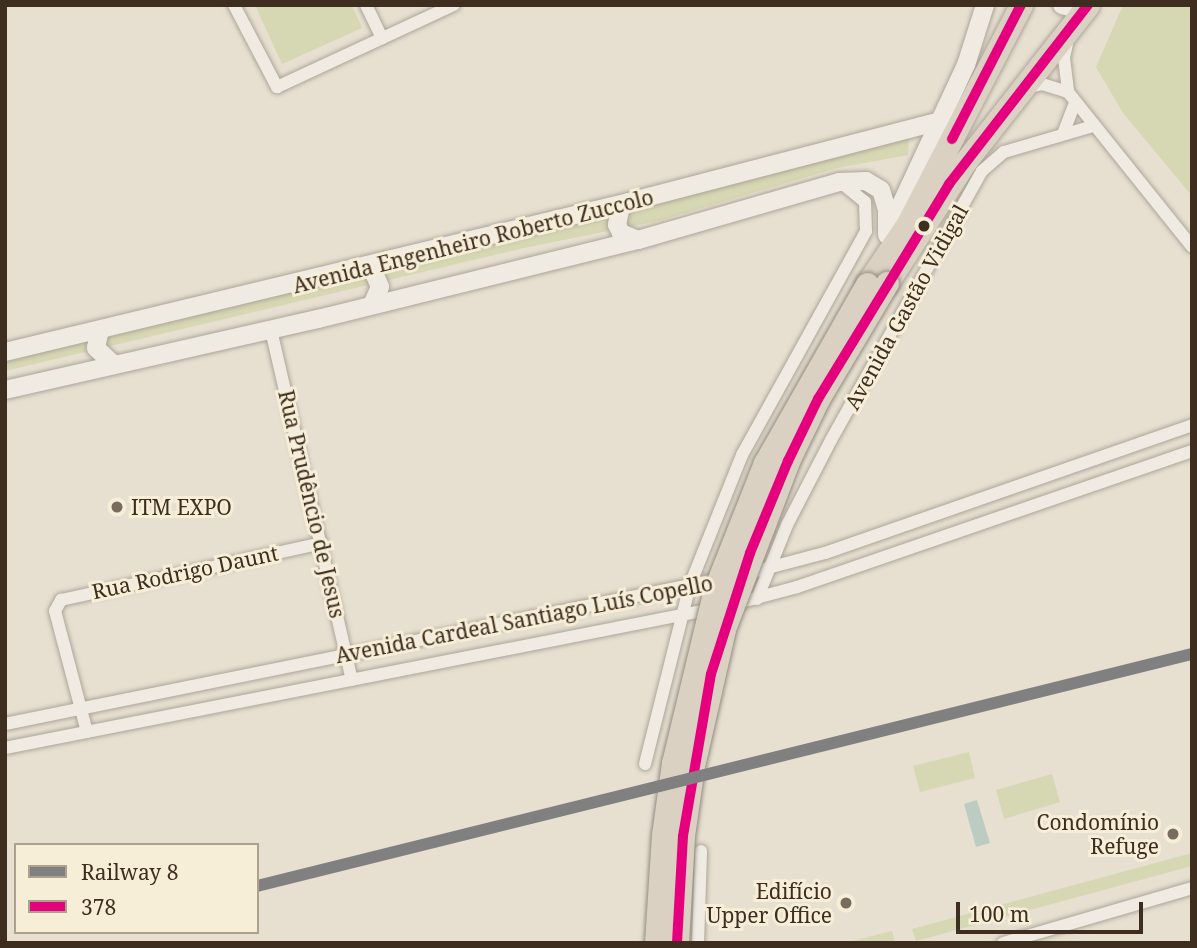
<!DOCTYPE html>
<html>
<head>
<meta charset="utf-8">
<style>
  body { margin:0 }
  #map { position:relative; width:1197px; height:948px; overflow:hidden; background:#e7e0d1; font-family:"Noto Serif",serif }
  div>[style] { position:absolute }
  .green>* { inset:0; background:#d6d7b3 }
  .water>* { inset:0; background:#bcccc2 }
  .roads { filter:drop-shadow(0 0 2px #ada599) drop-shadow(0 0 2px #ada599) }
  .street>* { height:12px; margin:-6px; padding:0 6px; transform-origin:6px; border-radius:6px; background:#efebe3 }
  .secondary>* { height:18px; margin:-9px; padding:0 9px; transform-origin:9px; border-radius:9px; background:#efebe3 }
  .highway>* { height:23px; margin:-11.5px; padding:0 11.5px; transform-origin:11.5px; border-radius:11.5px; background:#dad1c2 }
  .bridges { filter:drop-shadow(0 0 2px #928b80) drop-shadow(0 0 2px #928b80) }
  .highway-bridge>* { height:23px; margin:-11.5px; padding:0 11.5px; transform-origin:11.5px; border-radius:11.5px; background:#dad1c2 }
  .bus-1>* { height:10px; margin:-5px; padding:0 5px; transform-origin:5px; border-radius:5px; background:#e5007d }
  .rail-1>* { height:12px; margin:-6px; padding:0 6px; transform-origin:6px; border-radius:6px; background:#808080 }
  .dots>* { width:19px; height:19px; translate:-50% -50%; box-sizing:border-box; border:4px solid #f7eed8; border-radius:50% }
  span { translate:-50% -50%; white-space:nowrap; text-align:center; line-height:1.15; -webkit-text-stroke:6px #f7eed8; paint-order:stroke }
  .street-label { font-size:21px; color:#3d2e20 }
  .poi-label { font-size:21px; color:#3d2e20 }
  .left { translate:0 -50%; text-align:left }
  .right { translate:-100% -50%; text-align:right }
  .frame { position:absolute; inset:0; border:7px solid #3d2e20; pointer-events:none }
  .legend { position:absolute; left:14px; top:843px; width:245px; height:91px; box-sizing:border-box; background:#f7eed8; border:2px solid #ada18e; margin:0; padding:9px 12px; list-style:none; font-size:21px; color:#3d2e20 }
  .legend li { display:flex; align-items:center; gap:14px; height:35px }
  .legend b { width:35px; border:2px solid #ada18e }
  .scale { position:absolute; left:956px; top:902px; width:187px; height:32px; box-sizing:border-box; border:4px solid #3d2e20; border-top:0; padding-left:9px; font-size:21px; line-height:24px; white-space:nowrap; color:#3d2e20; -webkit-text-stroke:5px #f7eed8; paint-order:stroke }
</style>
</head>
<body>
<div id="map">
  <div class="green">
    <i style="clip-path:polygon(255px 5px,352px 5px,362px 28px,282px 64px)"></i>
    <i style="clip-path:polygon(1123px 5px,1192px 5px,1192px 196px,1123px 113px,1096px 67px)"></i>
    <i style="clip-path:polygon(909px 138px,908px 155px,837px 168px,658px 221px,524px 248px,5px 371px,5px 358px)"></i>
    <i style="clip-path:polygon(969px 752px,975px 778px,920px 792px,913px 766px)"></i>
    <i style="clip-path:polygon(1052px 774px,1060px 802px,1004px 819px,996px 790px)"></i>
    <i style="clip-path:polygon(1192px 853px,1192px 866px,916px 941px,912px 929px)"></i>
    <i style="clip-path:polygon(892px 931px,895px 943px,845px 943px)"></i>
  </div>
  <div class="water">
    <i style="clip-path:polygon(977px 800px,990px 843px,976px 847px,964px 804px)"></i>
  </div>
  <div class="roads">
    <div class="street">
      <i style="left:234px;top:5px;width:93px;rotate:62.3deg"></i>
      <i style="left:277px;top:87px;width:195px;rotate:-24.9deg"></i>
      <i style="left:366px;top:5px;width:37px;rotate:64deg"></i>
      <i style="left:1068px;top:39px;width:19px;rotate:102deg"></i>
      <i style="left:1064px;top:58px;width:34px;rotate:83deg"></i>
      <i style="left:1068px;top:92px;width:198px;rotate:51.3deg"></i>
      <i style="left:1025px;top:88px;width:17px;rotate:-13deg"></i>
      <i style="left:1042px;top:84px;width:27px;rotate:17deg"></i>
      <i style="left:1063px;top:134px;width:33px;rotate:-69deg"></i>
      <i style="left:271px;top:330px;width:359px;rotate:77deg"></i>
      <i style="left:741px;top:575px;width:87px;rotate:-14.7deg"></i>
      <i style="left:825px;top:553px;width:389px;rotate:-19.2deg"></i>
      <i style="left:757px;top:599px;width:80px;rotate:-67.9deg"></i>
      <i style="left:787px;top:525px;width:96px;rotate:-62.6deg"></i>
      <i style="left:831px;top:440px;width:308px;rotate:-60.7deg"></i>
      <i style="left:982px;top:171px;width:29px;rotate:-41deg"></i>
      <i style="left:1004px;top:152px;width:93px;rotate:-16.3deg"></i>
      <i style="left:730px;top:605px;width:69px;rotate:-15deg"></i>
      <i style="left:797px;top:587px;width:418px;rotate:-19deg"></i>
      <i style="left:5px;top:724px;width:730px;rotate:-11.46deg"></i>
      <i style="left:87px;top:732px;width:125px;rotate:-104.8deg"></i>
      <i style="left:55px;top:611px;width:13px;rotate:-61deg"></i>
      <i style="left:61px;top:600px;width:267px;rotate:-12.3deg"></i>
      <i style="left:5px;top:748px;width:721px;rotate:-11.12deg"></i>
      <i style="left:645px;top:764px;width:185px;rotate:-75.9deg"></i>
      <i style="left:690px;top:585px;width:140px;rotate:-68.2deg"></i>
      <i style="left:742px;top:455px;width:256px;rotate:-61deg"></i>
      <i style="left:866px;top:231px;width:29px;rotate:-92deg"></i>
      <i style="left:865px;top:202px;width:28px;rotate:-141deg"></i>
      <i style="left:698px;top:943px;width:92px;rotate:-88.1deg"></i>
      <i style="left:1003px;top:943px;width:197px;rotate:-16.2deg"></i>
    </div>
    <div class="secondary">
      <i style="left:1062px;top:5px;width:23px;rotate:15deg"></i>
      <i style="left:629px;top:202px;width:9px;rotate:148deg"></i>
      <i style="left:621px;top:207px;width:18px;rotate:103deg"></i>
      <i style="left:617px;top:225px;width:9px;rotate:63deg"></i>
      <i style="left:621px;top:233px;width:18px;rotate:22deg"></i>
      <i style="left:889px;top:230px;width:182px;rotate:-65deg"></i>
      <i style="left:966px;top:65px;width:63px;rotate:-72.4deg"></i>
      <i style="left:366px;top:266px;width:9px;rotate:36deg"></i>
      <i style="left:373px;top:271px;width:17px;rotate:66deg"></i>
      <i style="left:380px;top:287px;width:17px;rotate:114deg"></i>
      <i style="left:100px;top:330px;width:18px;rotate:103deg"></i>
      <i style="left:96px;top:348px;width:25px;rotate:43deg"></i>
      <i style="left:5px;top:352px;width:642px;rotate:-13.52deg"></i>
      <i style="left:629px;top:202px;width:320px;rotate:-14.6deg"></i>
      <i style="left:5px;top:390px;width:321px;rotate:-12.8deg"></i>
      <i style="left:318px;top:319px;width:330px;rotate:-13.9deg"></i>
      <i style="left:638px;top:240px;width:209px;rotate:-16.1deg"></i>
      <i style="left:839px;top:182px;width:27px;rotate:-2deg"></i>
      <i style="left:866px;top:181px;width:17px;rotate:31deg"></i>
      <i style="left:881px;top:190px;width:21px;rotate:73deg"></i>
      <i style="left:887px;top:210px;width:25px;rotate:90deg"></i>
    </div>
    <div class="highway">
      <i style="left:887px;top:283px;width:144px;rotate:-57.2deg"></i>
      <i style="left:965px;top:162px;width:199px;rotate:-51.9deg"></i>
      <i style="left:867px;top:284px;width:71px;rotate:-55.9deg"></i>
      <i style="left:907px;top:225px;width:248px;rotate:-62.6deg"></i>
    </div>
  </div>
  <div class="bridges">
    <div class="highway-bridge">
      <i style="left:656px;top:943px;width:108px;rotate:-86.3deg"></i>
      <i style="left:663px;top:835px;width:73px;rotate:-82.1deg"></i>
      <i style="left:673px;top:763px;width:179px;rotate:-76.4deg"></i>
      <i style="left:715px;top:589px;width:136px;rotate:-68.4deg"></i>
      <i style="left:765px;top:463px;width:206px;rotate:-60.3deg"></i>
      <i style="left:677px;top:943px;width:107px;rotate:-86.8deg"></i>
      <i style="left:683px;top:836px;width:71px;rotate:-81.9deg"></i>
      <i style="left:693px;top:766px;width:140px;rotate:-77.2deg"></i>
      <i style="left:724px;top:629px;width:180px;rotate:-69.1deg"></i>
      <i style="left:788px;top:461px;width:69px;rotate:-64.2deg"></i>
      <i style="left:818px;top:399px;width:135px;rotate:-59.3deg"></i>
    </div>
  </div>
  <div class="bus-1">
    <i style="left:952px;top:139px;width:151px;rotate:-62.8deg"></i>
    <i style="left:677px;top:943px;width:107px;rotate:-86.8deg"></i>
    <i style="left:683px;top:836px;width:164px;rotate:-80.2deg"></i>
    <i style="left:711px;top:674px;width:127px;rotate:-72.1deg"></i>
    <i style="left:750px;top:553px;width:100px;rotate:-67.6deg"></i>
    <i style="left:788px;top:461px;width:69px;rotate:-64.2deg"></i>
    <i style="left:818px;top:399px;width:252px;rotate:-58.6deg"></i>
    <i style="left:949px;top:184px;width:227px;rotate:-52.2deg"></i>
  </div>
  <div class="rail-1">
    <i style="left:257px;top:886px;width:963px;rotate:-13.94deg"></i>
  </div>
  <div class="dots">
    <i style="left:924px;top:226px;background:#3d2e20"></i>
    <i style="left:117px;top:507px;background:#786c5e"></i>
    <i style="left:1173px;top:834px;background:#786c5e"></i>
    <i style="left:846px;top:903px;background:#786c5e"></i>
  </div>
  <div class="street-label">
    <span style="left:473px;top:241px;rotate:-14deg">Avenida Engenheiro Roberto Zuccolo</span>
    <span style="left:906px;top:307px;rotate:-61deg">Avenida Gastão Vidigal</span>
    <span style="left:312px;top:504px;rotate:77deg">Rua Prudêncio de Jesus</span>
    <span style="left:185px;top:572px;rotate:-12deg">Rua Rodrigo Daunt</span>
    <span style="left:524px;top:619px;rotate:-11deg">Avenida Cardeal Santiago Luís Copello</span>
  </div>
  <div class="poi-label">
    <span class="left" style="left:131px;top:507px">ITM EXPO</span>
    <span class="right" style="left:1159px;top:834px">Condomínio<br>Refuge</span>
    <span class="right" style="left:832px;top:903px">Edifício<br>Upper Office</span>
  </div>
  <div class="frame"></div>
  <ul class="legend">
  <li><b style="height:9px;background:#808080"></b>Railway 8</li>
  <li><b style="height:9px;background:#e5007d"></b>378</li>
  </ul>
  <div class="scale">100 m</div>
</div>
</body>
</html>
